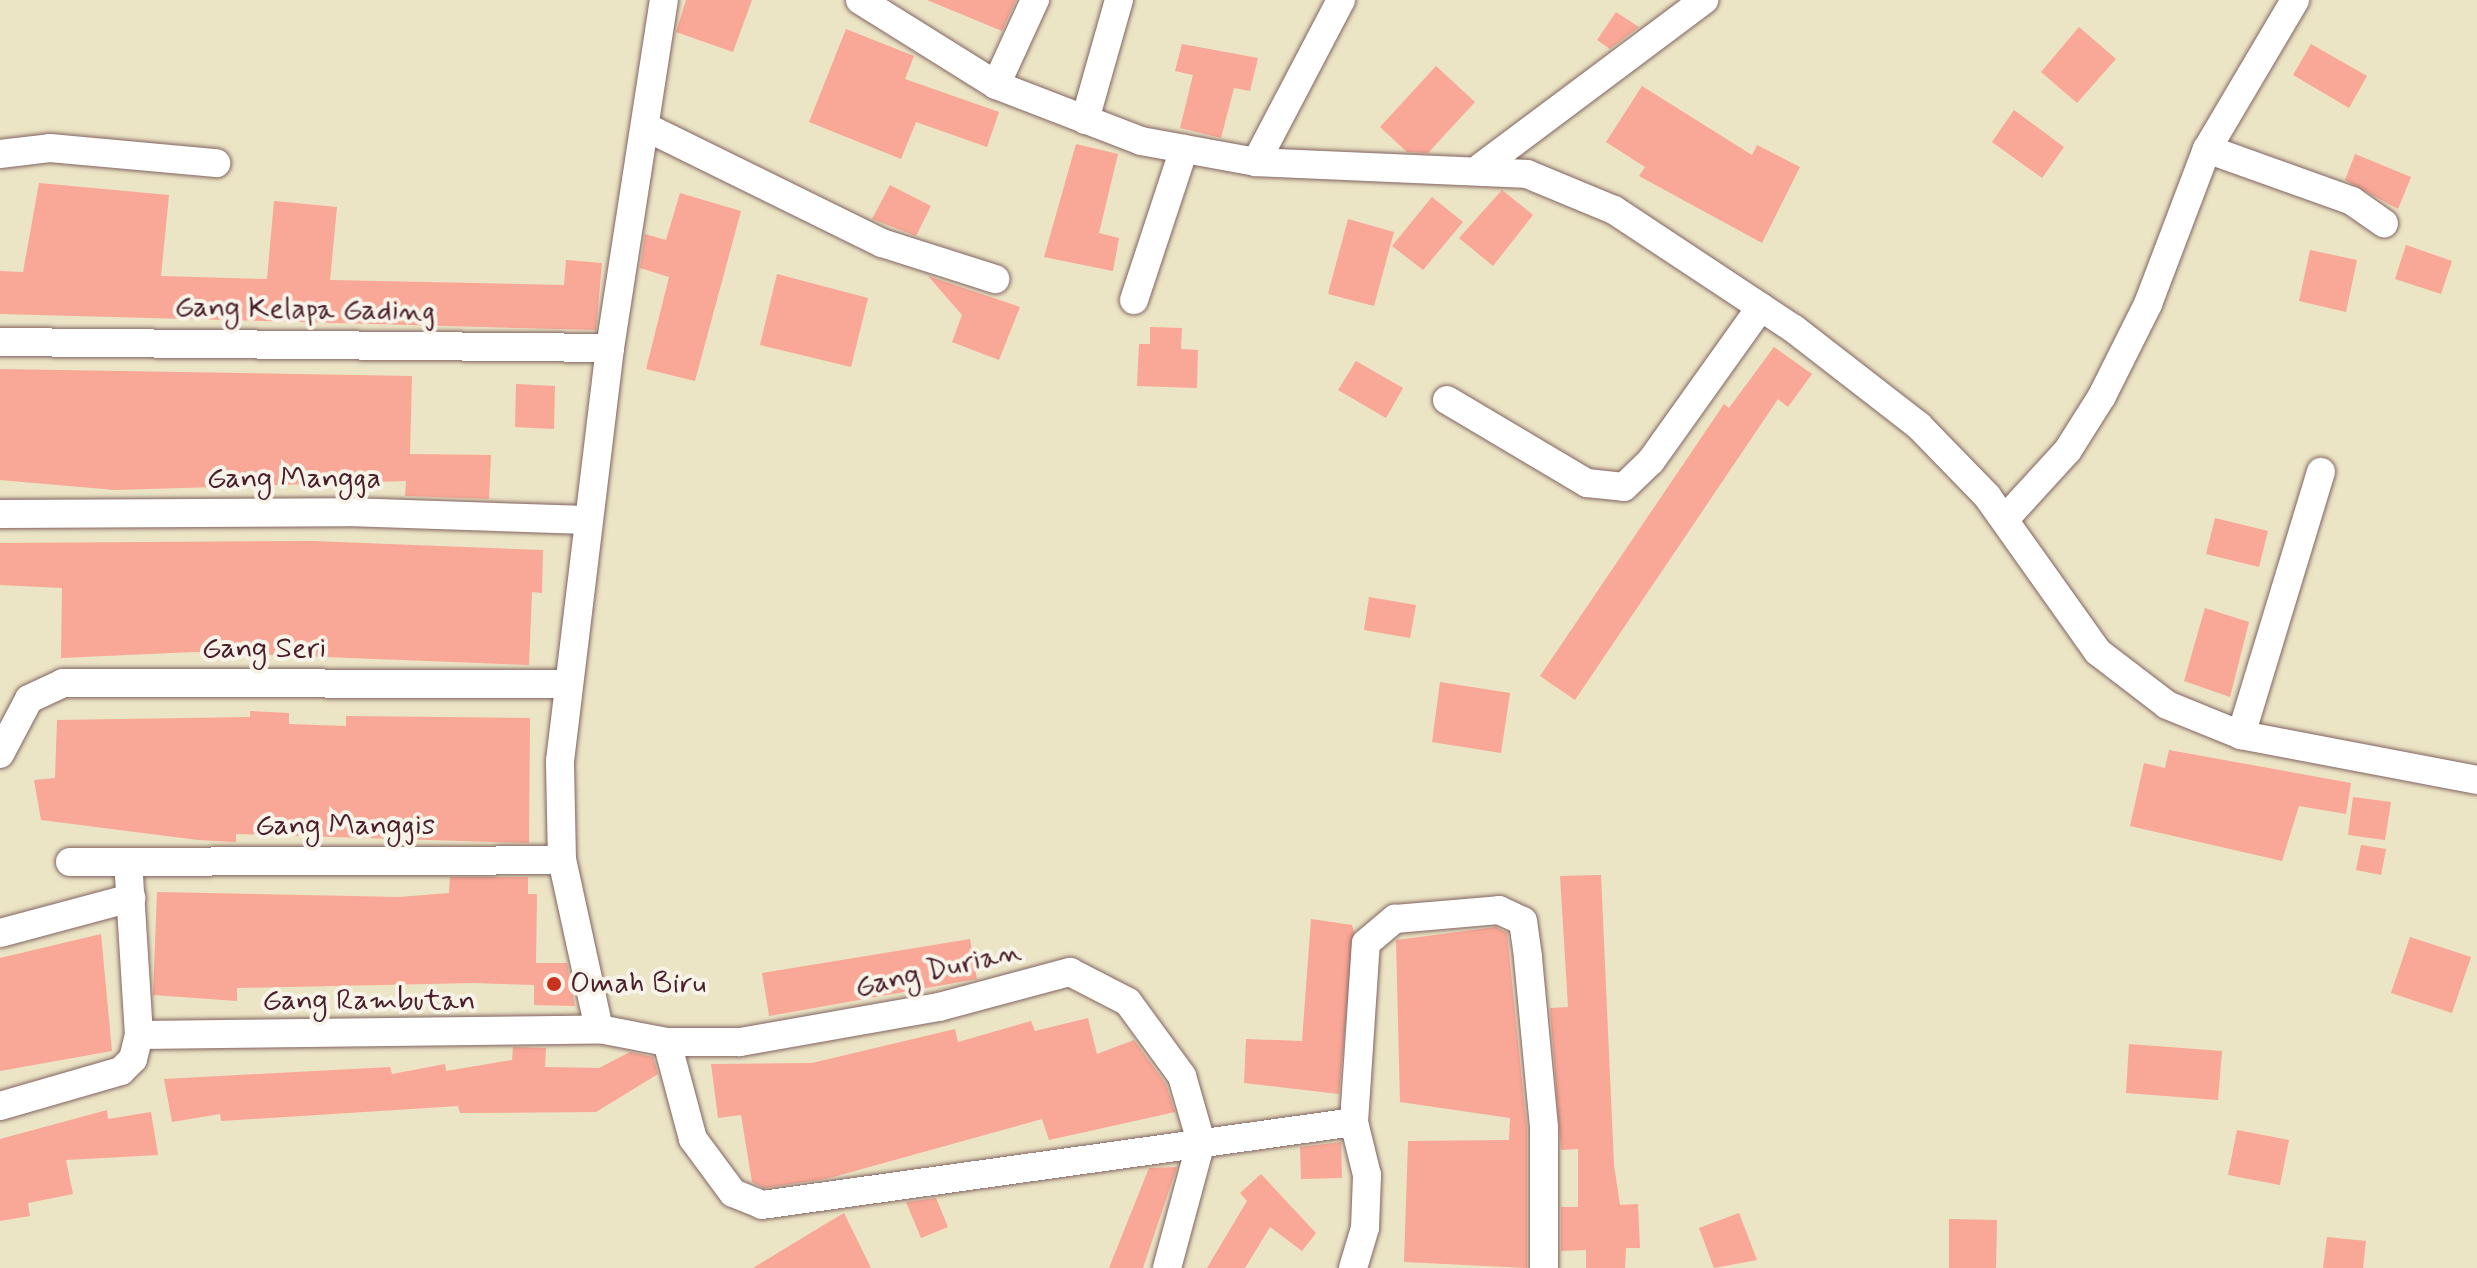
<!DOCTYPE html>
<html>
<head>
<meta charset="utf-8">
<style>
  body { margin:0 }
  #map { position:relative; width:2477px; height:1268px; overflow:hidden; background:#ebe4c5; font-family:Mynerve,sans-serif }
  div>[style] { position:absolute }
  .building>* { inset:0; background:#f9a796 }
  .roads { filter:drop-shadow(0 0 2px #826461) drop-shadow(0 0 2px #826461) }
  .street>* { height:28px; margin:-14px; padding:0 14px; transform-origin:14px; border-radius:14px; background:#fff }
  .dots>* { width:22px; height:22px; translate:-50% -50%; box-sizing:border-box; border:4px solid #f7f3e8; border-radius:50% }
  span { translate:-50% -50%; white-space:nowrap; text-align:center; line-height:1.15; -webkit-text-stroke:8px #f7f3e8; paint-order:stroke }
  .street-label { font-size:30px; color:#4a1f2b }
  .poi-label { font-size:30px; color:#4a1f2b }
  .left { translate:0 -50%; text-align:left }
</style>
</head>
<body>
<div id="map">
  <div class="building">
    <i style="clip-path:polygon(686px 0,752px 0,733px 52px,676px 32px)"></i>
    <i style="clip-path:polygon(927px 0,1016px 0,1002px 31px)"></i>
    <i style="clip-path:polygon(1616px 12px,1639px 27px,1610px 49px,1597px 40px)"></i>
    <i style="clip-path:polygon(2079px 27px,2116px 59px,2077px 103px,2041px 72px)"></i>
    <i style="clip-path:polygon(846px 29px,914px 56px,905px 79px,999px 112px,987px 147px,916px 122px,901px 159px,809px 122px)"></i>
    <i style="clip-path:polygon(1182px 44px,1258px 58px,1250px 91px,1234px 88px,1221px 138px,1180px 128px,1193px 75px,1175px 71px)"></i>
    <i style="clip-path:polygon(2311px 44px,2367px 76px,2349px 108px,2293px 75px)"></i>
    <i style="clip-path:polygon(1436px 66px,1475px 102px,1428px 153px,1407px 152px,1380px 127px)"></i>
    <i style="clip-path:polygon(1642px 86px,1752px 155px,1757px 145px,1800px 167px,1762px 243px,1639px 176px,1645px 167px,1606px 142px)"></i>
    <i style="clip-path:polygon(2014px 110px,2064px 147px,2042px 178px,1992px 142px)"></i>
    <i style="clip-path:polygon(1076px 144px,1118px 154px,1099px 233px,1119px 238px,1113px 271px,1044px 257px)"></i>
    <i style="clip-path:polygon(2355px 154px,2411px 177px,2398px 209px,2345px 180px)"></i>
    <i style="clip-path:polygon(39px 183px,169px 195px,161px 276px,267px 279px,274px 201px,337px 207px,330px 280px,564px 285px,566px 260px,602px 263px,596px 330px,0 314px,0 271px,23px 272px)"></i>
    <i style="clip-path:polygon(890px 185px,931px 206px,916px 236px,872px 219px)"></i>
    <i style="clip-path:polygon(1502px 190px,1533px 215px,1493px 266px,1459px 238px)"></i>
    <i style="clip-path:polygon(680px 193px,741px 211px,695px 381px,646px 369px,669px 277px,640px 268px,645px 234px,666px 240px)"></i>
    <i style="clip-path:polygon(1432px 197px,1463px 222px,1423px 270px,1392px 246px)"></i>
    <i style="clip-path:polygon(1348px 219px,1394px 232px,1374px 306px,1328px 294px)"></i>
    <i style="clip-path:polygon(2406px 245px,2452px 261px,2441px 294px,2395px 279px)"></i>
    <i style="clip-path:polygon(2310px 250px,2357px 260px,2346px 312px,2299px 301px)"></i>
    <i style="clip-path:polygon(777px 274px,868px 298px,851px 367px,760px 345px)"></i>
    <i style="clip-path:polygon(928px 276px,1020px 307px,999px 360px,952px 342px,962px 315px)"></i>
    <i style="clip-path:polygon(1150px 327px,1182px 328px,1181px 349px,1198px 350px,1197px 388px,1137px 386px,1139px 344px,1150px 344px)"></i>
    <i style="clip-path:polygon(1774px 347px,1812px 374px,1788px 407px,1778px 399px,1575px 700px,1540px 676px,1724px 404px,1729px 408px)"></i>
    <i style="clip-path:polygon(1356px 361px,1403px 388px,1386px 418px,1338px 390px)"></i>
    <i style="clip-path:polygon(0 369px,412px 376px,410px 454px,491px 455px,489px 499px,405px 496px,406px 481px,115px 490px,0 480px)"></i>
    <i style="clip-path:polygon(516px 384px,555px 386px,554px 429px,515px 427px)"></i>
    <i style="clip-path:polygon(2215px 518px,2268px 531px,2259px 567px,2206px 554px)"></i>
    <i style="clip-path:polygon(312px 541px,543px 550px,542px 593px,532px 592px,529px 665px,193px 652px,61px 658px,62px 588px,0 585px,0 543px)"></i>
    <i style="clip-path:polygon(1369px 597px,1416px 605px,1410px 638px,1364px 630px)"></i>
    <i style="clip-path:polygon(2205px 608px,2249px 622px,2230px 697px,2184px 681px)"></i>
    <i style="clip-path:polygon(1440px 682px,1510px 693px,1501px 753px,1432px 742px)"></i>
    <i style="clip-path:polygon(250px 711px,289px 713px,289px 724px,346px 726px,346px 716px,530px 718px,529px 843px,236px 834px,236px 842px,198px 840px,41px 820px,34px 780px,55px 778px,57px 720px,250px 717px)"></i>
    <i style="clip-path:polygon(2169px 750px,2351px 783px,2346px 814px,2299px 806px,2282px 861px,2130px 826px,2144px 763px,2165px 768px)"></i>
    <i style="clip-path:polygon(2353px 797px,2391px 802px,2385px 840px,2348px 835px)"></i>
    <i style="clip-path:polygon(2361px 845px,2386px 849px,2381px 875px,2356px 870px)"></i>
    <i style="clip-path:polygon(1601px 875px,1614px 1165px,1620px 1205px,1638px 1204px,1640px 1248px,1626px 1248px,1625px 1268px,1586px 1268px,1586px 1250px,1561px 1251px,1561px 1207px,1578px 1207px,1578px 1149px,1561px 1150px,1550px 1008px,1568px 1007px,1560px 876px)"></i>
    <i style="clip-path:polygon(450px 877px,528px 877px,528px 894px,537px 894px,536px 963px,567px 963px,575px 1006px,534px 1005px,534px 985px,473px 983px,237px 988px,237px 1001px,153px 995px,157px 892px,399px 897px,449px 893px)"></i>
    <i style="clip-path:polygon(1311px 919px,1352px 925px,1354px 932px,1339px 1094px,1244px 1083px,1246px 1039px,1302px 1041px)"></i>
    <i style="clip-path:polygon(1496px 927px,1507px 933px,1527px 1129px,1527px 1268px,1404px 1262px,1408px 1141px,1509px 1140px,1510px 1118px,1400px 1102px,1396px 940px)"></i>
    <i style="clip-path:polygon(101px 934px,112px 1051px,0 1071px,0 958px)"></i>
    <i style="clip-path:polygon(2410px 937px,2471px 957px,2452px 1013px,2391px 993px)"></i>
    <i style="clip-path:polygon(970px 939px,977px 979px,769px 1016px,762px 973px)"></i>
    <i style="clip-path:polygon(1088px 1018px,1097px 1054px,1134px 1040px,1166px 1084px,1175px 1112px,1049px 1140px,1042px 1119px,826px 1179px,764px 1188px,752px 1182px,741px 1115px,718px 1118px,711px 1064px,812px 1063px,955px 1029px,958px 1042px,1031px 1021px,1035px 1031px)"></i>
    <i style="clip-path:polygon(2129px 1044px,2222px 1051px,2218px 1100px,2126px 1093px)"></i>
    <i style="clip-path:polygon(513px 1047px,546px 1048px,545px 1067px,599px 1068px,630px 1052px,653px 1057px,658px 1074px,596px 1112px,460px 1113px,458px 1106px,221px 1121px,220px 1114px,172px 1122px,164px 1079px,390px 1067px,392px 1074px,445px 1064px,446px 1071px,512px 1060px)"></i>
    <i style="clip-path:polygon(107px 1110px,108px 1119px,151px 1112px,158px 1155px,66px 1160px,73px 1194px,28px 1203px,30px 1216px,0 1221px,0 1139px)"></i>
    <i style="clip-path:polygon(2237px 1130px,2289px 1140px,2280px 1185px,2228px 1175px)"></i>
    <i style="clip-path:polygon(1341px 1142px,1342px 1178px,1301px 1179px,1300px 1147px)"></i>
    <i style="clip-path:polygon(1177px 1167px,1143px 1268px,1109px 1268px,1149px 1168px)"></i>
    <i style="clip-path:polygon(1261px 1174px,1316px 1233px,1302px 1251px,1270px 1227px,1245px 1268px,1207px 1268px,1247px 1201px,1240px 1193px)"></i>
    <i style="clip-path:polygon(936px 1198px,948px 1227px,921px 1238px,906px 1202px)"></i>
    <i style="clip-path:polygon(844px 1213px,871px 1268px,753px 1268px,827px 1223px)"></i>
    <i style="clip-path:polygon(1739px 1213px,1757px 1260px,1714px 1268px,1699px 1228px)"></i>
    <i style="clip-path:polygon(1949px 1219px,1997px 1220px,1996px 1268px,1949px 1268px)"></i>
    <i style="clip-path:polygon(2327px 1237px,2366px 1241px,2363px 1268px,2323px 1268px)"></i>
  </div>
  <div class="roads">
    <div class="street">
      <i style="left:860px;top:0;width:160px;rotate:32deg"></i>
      <i style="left:996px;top:85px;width:155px;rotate:21.1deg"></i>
      <i style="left:1141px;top:141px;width:117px;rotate:10.3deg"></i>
      <i style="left:1256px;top:162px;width:271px;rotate:2.5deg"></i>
      <i style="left:1527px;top:174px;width:94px;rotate:22.5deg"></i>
      <i style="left:1614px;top:210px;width:216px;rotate:33.5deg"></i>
      <i style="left:1794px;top:329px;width:158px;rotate:37.8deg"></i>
      <i style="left:1919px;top:426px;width:98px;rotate:45.8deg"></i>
      <i style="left:1987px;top:496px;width:191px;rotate:54.6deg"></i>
      <i style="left:2098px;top:652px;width:87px;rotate:37.5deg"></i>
      <i style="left:2167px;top:705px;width:80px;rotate:22.1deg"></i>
      <i style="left:2241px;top:735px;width:240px;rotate:10.8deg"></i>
      <i style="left:996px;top:85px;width:94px;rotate:-65.4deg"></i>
      <i style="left:1085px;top:120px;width:125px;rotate:-74.2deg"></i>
      <i style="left:648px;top:128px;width:261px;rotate:26.2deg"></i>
      <i style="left:882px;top:243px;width:119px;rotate:17.7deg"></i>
      <i style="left:2207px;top:149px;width:154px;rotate:19.7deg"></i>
      <i style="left:2352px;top:201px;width:39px;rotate:35deg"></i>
      <i style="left:0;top:154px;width:50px;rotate:-6.8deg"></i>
      <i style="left:50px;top:148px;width:167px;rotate:5.2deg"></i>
      <i style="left:1256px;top:162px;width:183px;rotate:-62.3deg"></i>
      <i style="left:1481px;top:167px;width:279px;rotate:-36.8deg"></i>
      <i style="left:1134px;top:300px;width:159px;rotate:-71.7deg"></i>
      <i style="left:0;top:342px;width:610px;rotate:0.56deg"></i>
      <i style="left:1447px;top:400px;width:163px;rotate:30.7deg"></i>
      <i style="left:1587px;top:483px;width:37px;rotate:6deg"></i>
      <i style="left:1624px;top:487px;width:37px;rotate:-44deg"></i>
      <i style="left:1651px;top:461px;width:189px;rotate:-54.5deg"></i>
      <i style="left:0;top:514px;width:347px;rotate:-0.3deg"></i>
      <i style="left:347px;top:512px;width:240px;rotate:1.9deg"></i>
      <i style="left:2005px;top:519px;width:93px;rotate:-47.6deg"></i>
      <i style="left:2068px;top:450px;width:64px;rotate:-57.8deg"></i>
      <i style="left:2102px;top:396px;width:103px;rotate:-63.4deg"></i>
      <i style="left:2148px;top:304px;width:166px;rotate:-69.2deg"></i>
      <i style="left:2207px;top:149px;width:173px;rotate:-59.4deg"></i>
      <i style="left:2241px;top:735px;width:275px;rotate:-73.1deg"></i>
      <i style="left:0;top:754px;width:62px;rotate:-62.2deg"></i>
      <i style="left:29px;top:699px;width:38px;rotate:-25deg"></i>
      <i style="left:63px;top:683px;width:502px;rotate:0.11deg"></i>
      <i style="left:70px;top:862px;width:492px;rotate:-0.2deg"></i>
      <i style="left:0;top:933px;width:136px;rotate:-15deg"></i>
      <i style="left:599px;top:1029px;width:173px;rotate:-102.3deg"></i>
      <i style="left:562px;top:860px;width:99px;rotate:-91.2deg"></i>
      <i style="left:560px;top:761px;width:416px;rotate:-83.1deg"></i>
      <i style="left:610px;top:348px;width:352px;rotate:-81.2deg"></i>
      <i style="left:139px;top:1035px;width:460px;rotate:-0.7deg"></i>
      <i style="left:599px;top:1029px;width:69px;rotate:10.8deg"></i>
      <i style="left:667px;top:1042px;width:73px"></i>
      <i style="left:740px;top:1042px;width:202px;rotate:-10deg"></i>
      <i style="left:939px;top:1007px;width:136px;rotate:-15deg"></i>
      <i style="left:1070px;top:972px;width:65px;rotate:27.3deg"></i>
      <i style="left:1128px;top:1002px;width:92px;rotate:53.9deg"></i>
      <i style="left:1182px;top:1076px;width:69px;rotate:73.9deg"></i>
      <i style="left:667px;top:1042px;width:100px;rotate:75deg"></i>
      <i style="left:693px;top:1139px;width:67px;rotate:53.5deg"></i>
      <i style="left:733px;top:1193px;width:31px;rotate:22deg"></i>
      <i style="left:762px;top:1205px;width:598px;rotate:-7.98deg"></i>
      <i style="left:0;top:1106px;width:126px;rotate:-16.1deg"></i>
      <i style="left:121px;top:1071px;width:17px;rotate:-45deg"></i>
      <i style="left:133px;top:1059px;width:25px;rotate:-76deg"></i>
      <i style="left:139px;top:1035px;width:173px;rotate:-93.6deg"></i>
      <i style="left:1167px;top:1268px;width:131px;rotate:-74.9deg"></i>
      <i style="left:1353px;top:1268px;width:42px;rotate:-73.3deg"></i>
      <i style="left:1365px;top:1228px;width:53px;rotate:-87.8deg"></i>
      <i style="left:1367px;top:1175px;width:55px;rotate:-103.8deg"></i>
      <i style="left:1354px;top:1122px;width:179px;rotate:-86.2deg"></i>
      <i style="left:1366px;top:943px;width:38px;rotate:-40deg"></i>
      <i style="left:1395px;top:919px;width:104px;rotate:-4.9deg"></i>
      <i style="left:1499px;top:910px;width:26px;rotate:25deg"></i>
      <i style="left:1523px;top:921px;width:37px;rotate:82deg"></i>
      <i style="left:1528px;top:958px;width:171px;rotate:84.6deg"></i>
      <i style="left:1544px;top:1128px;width:140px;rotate:90deg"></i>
    </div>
  </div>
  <div class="dots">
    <i style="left:554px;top:984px;background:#c8321e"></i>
  </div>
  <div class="street-label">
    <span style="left:305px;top:310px;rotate:1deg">Gang Kelapa Gading</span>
    <span style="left:294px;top:479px">Gang Mangga</span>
    <span style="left:264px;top:649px">Gang Seri</span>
    <span style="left:345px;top:826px">Gang Manggis</span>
    <span style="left:938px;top:970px;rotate:-13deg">Gang Durian</span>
    <span style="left:369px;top:1001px">Gang Rambutan</span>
  </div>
  <div class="poi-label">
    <span class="left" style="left:570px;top:984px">Omah Biru</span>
  </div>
</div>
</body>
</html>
